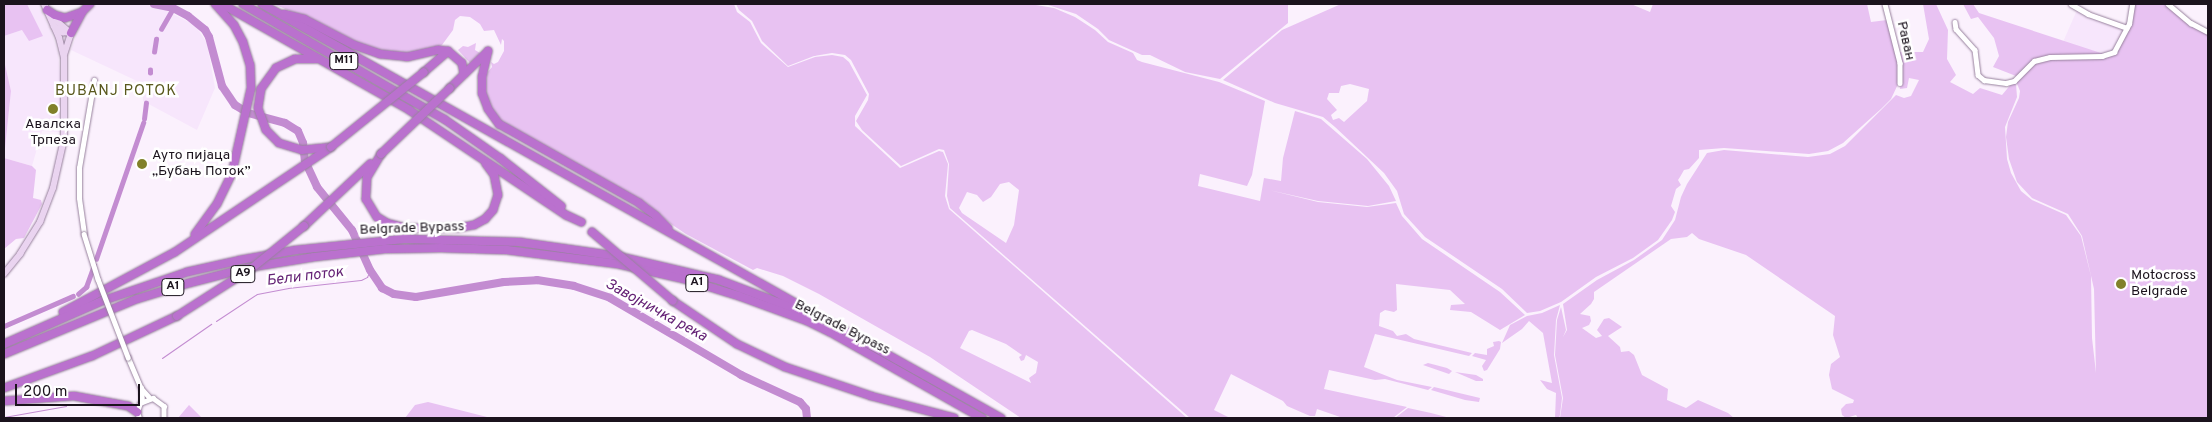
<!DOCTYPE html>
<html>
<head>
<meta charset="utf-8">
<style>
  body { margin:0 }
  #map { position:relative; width:2212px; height:422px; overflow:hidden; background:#fbf1fd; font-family:Overpass,sans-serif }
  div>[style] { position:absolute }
  .built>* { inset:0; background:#f7e6fc }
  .green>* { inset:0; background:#e8c2f2 }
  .stream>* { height:1px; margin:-0.5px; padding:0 0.5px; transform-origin:0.5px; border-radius:0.5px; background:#c38cd1 }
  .canal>* { height:4.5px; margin:-2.25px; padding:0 2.25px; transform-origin:2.25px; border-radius:2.25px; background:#c38cd1 }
  .river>* { height:8px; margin:-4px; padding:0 4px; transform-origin:4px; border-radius:4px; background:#c38cd1 }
  .roads { filter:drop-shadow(0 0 1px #97819d) drop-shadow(0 0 1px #97819d) }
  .street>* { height:4.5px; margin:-2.25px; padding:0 2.25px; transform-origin:2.25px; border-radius:2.25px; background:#fff }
  .secondary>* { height:5.5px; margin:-2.75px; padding:0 2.75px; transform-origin:2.75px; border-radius:2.75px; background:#ead4f0 }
  .highway>* { height:8px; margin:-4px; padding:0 4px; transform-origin:4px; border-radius:4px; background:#ba71ce }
  .bridges { filter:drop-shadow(0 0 1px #97819d) drop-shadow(0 0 1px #97819d) }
  .street-bridge>* { height:4.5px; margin:-2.25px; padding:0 2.25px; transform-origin:2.25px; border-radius:2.25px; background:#fff }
  .highway-bridge>* { height:8px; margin:-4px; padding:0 4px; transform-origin:4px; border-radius:4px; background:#ba71ce }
  .dots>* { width:14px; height:14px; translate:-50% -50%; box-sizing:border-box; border:2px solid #fff; border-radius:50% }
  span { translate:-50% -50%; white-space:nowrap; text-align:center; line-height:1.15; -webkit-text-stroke:5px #fff; paint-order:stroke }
  .shield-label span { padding:1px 4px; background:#fff; border:1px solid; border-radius:4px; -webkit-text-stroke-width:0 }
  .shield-label { font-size:12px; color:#1b131d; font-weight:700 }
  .street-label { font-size:14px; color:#1b131d }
  .poi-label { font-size:14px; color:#1b131d }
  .left { translate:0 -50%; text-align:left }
  .neighbourhood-label { font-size:15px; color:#59581d; letter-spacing:1px }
  .water-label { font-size:15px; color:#642175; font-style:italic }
  .frame { position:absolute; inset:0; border:5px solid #1b131d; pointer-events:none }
  .scale { position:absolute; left:15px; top:384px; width:125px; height:22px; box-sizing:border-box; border:2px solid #1b131d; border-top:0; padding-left:6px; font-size:15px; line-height:18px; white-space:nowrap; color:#1b131d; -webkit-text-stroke:4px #fff; paint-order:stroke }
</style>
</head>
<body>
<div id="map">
  <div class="built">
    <i style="clip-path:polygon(27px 4px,38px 4px,51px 31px,58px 53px,61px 84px,60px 132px,42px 131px,32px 166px,4px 158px,11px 91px,4px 60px,4px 36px,22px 30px,43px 36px)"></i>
    <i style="clip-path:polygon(95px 4px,140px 4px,157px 6px,195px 25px,207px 43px,215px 88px,197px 130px,143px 101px,143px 92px,137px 88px,137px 81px,71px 50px,83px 18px)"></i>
    <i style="clip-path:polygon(2077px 10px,2126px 27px,2112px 51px,2104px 54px,2063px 42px)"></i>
  </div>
  <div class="green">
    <i style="clip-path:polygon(4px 4px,27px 4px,43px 36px,29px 41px,22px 30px,4px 36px)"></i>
    <i style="clip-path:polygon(evenodd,273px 4px,734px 4px,737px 12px,750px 22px,761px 43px,788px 67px,815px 57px,832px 55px,843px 57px,849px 62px,867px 95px,855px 116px,855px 126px,900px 168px,939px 151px,943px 152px,948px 164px,945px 196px,949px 209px,1187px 418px,1021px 418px,930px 357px,819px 294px,783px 276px,757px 268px,753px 270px,686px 234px,671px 224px,648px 204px,504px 124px,493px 112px,486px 98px,485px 83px,487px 73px,492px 67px,491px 62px,494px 64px,498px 62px,504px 51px,504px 41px,502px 39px,501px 45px,494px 30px,484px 31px,480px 24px,470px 17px,460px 16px,455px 20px,453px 30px,442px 45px,435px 49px,395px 55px,364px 46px,323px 24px,273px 4px,972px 330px,1006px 344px,1022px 355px,1019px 357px,1021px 361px,1024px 360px,1026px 355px,1038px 362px,1036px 373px,1029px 378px,1031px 383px,960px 348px,969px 331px,972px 330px)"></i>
    <i style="clip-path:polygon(evenodd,736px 4px,1030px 4px,1054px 8px,1075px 17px,1095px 30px,1108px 42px,1133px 53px,1137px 60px,1142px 62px,1219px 82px,1265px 101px,1252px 175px,1247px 186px,1200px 174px,1198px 186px,1260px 201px,1264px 178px,1281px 181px,1283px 158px,1295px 111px,1321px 119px,1367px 159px,1389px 186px,1396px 201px,1368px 206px,1318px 201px,1269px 190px,1318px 202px,1367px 207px,1396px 203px,1402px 216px,1422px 239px,1500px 292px,1525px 315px,1500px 330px,1471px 312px,1450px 310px,1451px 305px,1465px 304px,1450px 290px,1396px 284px,1397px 310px,1394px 312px,1385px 310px,1380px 313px,1379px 326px,1393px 331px,1397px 336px,1406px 334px,1414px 339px,1472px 353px,1469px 356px,1375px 334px,1364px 367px,1397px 380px,1432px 387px,1428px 390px,1385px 379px,1375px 380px,1329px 370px,1324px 389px,1407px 407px,1393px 418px,1343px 418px,1317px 409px,1315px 416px,1310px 416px,1287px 406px,1283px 401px,1231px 374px,1214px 410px,1230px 418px,1190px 418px,950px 208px,947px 196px,949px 164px,944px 150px,939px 149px,901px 166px,862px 130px,856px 121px,868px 100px,869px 94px,851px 60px,845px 55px,832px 53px,814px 56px,788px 66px,762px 41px,752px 21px,739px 10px,736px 4px,1009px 182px,1019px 190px,1014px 225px,1006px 243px,962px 213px,959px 208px,967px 192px,977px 195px,983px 202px,991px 197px,1000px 184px,1009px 182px)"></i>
    <i style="clip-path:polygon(1045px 4px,1288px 4px,1288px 23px,1220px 79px,1185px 72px,1150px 55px,1142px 55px,1109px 40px,1098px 29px,1076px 14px)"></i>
    <i style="clip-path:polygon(evenodd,1341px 4px,1631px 4px,1650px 12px,1653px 4px,1867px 4px,1871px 22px,1887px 20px,1898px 63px,1899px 82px,1891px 99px,1881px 109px,1843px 143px,1828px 151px,1809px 154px,1724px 148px,1699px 150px,1699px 158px,1689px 169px,1684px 170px,1680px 177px,1678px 180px,1681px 185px,1676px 189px,1671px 206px,1675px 212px,1672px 220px,1658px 240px,1633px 258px,1596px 277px,1561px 302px,1540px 311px,1527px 313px,1502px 289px,1425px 237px,1404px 214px,1397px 191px,1384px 173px,1335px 127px,1323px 117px,1275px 103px,1223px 80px,1282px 30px,1341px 4px,1350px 84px,1369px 89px,1367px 101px,1344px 122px,1339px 118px,1333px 120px,1331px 115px,1337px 110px,1327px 99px,1329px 93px,1339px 93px,1341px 86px,1350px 84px)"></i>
    <i style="clip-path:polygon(1923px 4px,1936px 4px,1948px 30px,1947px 59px,1956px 75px,1950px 82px,1973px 94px,1980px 88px,2002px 95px,2012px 83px,2016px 84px,2017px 97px,2005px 127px,2007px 159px,2011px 173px,2021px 191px,2032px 200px,2066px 215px,2081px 236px,2091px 276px,2092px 338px,2096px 373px,2094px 289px,2082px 236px,2068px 214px,2032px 198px,2017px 182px,2009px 159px,2006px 137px,2008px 122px,2019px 98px,2020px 91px,2016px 81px,2016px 76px,1993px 67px,1999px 56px,1994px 38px,1978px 17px,1971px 19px,1963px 4px,1973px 4px,1979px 13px,2104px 54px,2112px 51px,2126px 27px,2131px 28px,2134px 4px,2164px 4px,2191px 25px,2208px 34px,2208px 418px,1858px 418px,1856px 415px,1846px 418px,1842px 415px,1841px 409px,1846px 404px,1853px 403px,1854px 400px,1832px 389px,1829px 375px,1831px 364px,1840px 357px,1833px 335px,1835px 316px,1746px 255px,1699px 239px,1692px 233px,1687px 237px,1671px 239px,1594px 292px,1594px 299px,1591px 304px,1580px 314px,1590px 316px,1591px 321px,1589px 325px,1582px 328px,1596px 338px,1602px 336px,1597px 330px,1604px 319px,1609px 318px,1622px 327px,1608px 336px,1620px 347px,1621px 352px,1629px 351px,1634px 355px,1642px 375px,1668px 389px,1667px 400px,1686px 408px,1698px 400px,1728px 413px,1734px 418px,1560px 418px,1563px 398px,1555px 355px,1557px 320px,1561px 307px,1566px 330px,1563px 337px,1567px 330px,1563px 304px,1597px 280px,1634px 260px,1662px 240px,1675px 220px,1681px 197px,1687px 184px,1707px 153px,1724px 150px,1808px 157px,1830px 154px,1845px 146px,1896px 95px,1904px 98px,1911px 96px,1919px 80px,1909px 78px,1907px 88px,1900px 89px,1902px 75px,1899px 52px,1923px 52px,1929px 39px)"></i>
    <i style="clip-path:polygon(476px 43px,475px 50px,480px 53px,470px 63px,458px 50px,463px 46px,468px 47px)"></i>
    <i style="clip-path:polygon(4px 60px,11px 91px,4px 158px,32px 166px,36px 170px,33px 198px,41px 200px,42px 204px,24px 238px,16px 239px,4px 249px)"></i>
    <i style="clip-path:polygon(1560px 305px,1556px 320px,1554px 355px,1562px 398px,1560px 415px,1559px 418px,1555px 418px,1556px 393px,1547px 389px,1540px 380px,1552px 383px,1543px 333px,1529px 321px,1522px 329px,1502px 343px,1510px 325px,1527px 316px,1542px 313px)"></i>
    <i style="clip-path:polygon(1499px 341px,1501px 342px,1500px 349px,1487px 370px,1484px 371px,1482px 366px,1486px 360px,1472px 356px,1475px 353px,1487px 355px,1487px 349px,1494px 346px,1493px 342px)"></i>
    <i style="clip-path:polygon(1428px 363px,1447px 368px,1452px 371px,1449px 374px,1423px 365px)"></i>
    <i style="clip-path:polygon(1455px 372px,1476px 375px,1483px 379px,1483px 381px,1476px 381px)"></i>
    <i style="clip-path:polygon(1434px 387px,1480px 398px,1479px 402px,1465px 400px,1431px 390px)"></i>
    <i style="clip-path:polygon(428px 402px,491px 418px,405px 418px,415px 405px)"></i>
    <i style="clip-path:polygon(189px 405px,202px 418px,178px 418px)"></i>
    <i style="clip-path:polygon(1408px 408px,1431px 413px,1450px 418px,1395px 418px)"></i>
  </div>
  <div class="stream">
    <i style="left:216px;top:321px;width:49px;rotate:-33.4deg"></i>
    <i style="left:257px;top:294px;width:32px;rotate:-11deg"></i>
    <i style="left:288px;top:288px;width:73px;rotate:-6.3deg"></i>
    <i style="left:361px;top:280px;width:7px;rotate:-27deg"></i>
    <i style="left:367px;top:277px;width:8px;rotate:-67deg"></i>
    <i style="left:162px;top:358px;width:60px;rotate:-34.8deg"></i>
    <i style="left:4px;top:417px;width:63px;rotate:-10.1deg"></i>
  </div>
  <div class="canal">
    <i style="left:161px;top:29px;width:24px;rotate:-60deg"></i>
    <i style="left:154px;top:52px;width:13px;rotate:-81deg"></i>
    <i style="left:150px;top:73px;width:3px;rotate:-90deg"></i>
    <i style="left:144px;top:119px;width:16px;rotate:-83deg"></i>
    <i style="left:96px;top:259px;width:144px;rotate:-70.9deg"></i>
    <i style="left:78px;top:294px;width:11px;rotate:-41deg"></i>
    <i style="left:86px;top:287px;width:23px;rotate:-70deg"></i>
    <i style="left:4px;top:326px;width:75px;rotate:-23.5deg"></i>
  </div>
  <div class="river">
    <i style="left:154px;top:4px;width:19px;rotate:12deg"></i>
    <i style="left:173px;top:8px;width:17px;rotate:28deg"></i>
    <i style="left:188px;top:16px;width:22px;rotate:39deg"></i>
    <i style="left:205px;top:30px;width:8px;rotate:60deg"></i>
    <i style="left:209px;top:37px;width:51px;rotate:75.1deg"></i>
    <i style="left:222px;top:86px;width:23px;rotate:56deg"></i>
    <i style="left:235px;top:105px;width:15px;rotate:32deg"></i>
    <i style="left:248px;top:113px;width:38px;rotate:15deg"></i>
    <i style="left:285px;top:123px;width:15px;rotate:32deg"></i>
    <i style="left:298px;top:131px;width:13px;rotate:67deg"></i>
    <i style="left:303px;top:143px;width:18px;rotate:84deg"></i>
    <i style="left:305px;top:161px;width:29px;rotate:65deg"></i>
    <i style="left:317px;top:187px;width:55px;rotate:50.9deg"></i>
    <i style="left:352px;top:230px;width:44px;rotate:65.8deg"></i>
    <i style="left:370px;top:270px;width:22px;rotate:56deg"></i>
    <i style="left:382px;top:288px;width:13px;rotate:27deg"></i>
    <i style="left:394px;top:294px;width:22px;rotate:8deg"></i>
    <i style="left:416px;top:297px;width:89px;rotate:-9.7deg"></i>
    <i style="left:504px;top:282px;width:33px;rotate:-3deg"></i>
    <i style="left:537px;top:280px;width:37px;rotate:9deg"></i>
    <i style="left:574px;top:286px;width:38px;rotate:18deg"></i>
    <i style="left:610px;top:298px;width:152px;rotate:30.4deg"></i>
    <i style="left:741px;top:375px;width:65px;rotate:24.6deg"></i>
    <i style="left:800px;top:402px;width:9px;rotate:49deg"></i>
    <i style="left:806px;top:409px;width:9px;rotate:84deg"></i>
  </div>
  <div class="roads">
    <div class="street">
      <i style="left:1885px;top:4px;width:61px;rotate:75.7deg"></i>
      <i style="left:1900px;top:63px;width:20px;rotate:90deg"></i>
      <i style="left:2071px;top:4px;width:20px;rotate:30deg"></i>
      <i style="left:2088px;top:14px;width:41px;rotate:19.7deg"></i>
      <i style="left:2168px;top:4px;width:30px;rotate:40deg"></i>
      <i style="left:2191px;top:23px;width:19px;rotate:28deg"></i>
      <i style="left:1955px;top:22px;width:7px;rotate:82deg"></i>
      <i style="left:1956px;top:29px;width:28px;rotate:48deg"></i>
      <i style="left:1975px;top:50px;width:25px;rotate:83deg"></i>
      <i style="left:1978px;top:75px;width:8px;rotate:40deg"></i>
      <i style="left:1984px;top:80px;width:22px;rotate:8deg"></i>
      <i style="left:2006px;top:83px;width:8px;rotate:-14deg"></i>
      <i style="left:2014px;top:81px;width:28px;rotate:-45deg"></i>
      <i style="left:2034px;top:61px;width:16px;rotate:-14deg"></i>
      <i style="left:2050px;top:57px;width:52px;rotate:-1.1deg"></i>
      <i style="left:2102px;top:56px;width:13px;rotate:-18deg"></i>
      <i style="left:2114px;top:52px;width:32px;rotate:-62deg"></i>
      <i style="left:2129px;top:24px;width:20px;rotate:-81deg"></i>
      <i style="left:84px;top:234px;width:36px;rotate:-98deg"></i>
      <i style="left:79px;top:198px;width:30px;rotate:-90deg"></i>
      <i style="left:79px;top:168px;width:89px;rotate:-80.3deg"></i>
      <i style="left:128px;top:357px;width:34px;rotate:67deg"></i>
      <i style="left:142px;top:402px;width:14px;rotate:-94deg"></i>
      <i style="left:141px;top:388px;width:13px;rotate:48deg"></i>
      <i style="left:139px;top:418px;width:6px;rotate:-108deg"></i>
      <i style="left:137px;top:412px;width:9px;rotate:-72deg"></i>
      <i style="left:140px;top:403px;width:14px;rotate:-21deg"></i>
      <i style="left:153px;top:398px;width:14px;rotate:36deg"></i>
      <i style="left:164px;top:406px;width:12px;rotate:90deg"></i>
    </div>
    <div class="secondary">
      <i style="left:50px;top:15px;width:28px;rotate:41deg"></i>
      <i style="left:54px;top:26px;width:11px;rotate:34deg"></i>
      <i style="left:63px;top:32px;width:8px;rotate:7deg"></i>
      <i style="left:64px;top:55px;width:23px;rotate:-72deg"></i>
      <i style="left:4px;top:274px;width:26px;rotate:-51deg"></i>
      <i style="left:20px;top:254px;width:38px;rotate:-58deg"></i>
      <i style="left:40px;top:222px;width:36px;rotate:-69deg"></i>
      <i style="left:53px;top:188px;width:50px;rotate:-77.3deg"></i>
      <i style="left:64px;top:139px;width:81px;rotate:-90deg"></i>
      <i style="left:64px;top:58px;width:21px;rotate:-104deg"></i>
      <i style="left:59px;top:38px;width:37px;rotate:-114deg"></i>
    </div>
    <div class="highway">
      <i style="left:222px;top:4px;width:215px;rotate:29.5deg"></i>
      <i style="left:409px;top:110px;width:189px;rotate:33.8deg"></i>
      <i style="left:566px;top:215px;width:17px;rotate:25deg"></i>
      <i style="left:243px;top:4px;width:232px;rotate:29.8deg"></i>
      <i style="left:444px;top:119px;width:68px;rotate:34.9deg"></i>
      <i style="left:500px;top:158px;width:78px;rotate:38.2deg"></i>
      <i style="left:262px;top:4px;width:616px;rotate:29.27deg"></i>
      <i style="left:47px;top:10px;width:9px;rotate:32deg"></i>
      <i style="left:55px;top:15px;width:10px;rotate:17deg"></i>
      <i style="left:65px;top:18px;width:18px;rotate:-19deg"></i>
      <i style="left:284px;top:14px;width:21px;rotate:14deg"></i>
      <i style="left:304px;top:19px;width:56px;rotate:27.5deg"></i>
      <i style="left:354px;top:45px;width:28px;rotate:19deg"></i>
      <i style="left:380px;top:54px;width:27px;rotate:6deg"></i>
      <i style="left:407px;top:57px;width:32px;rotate:-13deg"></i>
      <i style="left:438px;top:50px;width:10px;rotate:6deg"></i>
      <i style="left:448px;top:51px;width:18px;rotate:41deg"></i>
      <i style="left:462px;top:63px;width:11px;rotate:80deg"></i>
      <i style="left:71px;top:33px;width:24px;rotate:-62deg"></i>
      <i style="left:82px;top:12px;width:11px;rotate:-45deg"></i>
      <i style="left:488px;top:51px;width:27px;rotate:103deg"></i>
      <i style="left:482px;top:77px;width:16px;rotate:90deg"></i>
      <i style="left:482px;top:93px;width:17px;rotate:69deg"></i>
      <i style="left:488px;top:109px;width:19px;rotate:54deg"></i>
      <i style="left:499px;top:124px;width:161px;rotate:29.4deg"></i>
      <i style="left:639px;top:203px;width:21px;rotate:37deg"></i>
      <i style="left:656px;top:216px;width:17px;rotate:45deg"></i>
      <i style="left:316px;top:59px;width:21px;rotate:180deg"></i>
      <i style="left:295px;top:59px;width:21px;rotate:155deg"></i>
      <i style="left:276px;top:68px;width:26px;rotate:126deg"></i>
      <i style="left:261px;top:89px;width:19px;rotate:99deg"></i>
      <i style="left:258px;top:108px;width:23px;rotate:70deg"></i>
      <i style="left:266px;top:130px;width:18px;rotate:45deg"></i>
      <i style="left:279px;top:143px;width:24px;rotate:17deg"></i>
      <i style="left:302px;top:150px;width:27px;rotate:-6deg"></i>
      <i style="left:424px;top:72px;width:32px;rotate:-41deg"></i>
      <i style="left:450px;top:88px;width:53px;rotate:-44.2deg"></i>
      <i style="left:381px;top:154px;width:27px;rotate:121deg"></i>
      <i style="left:367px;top:177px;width:22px;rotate:93deg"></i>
      <i style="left:366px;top:199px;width:21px;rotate:59deg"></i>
      <i style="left:377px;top:217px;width:12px;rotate:31deg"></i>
      <i style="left:387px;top:223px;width:20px;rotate:15deg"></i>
      <i style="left:406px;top:228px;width:52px"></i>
      <i style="left:458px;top:228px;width:16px;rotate:-11deg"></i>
      <i style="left:474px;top:225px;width:13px;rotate:-29deg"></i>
      <i style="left:485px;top:219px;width:12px;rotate:-48deg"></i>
      <i style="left:493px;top:210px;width:16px;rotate:-72deg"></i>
      <i style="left:498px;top:195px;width:20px;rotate:-101deg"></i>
      <i style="left:494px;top:175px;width:14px;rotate:-126deg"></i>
      <i style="left:304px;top:226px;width:91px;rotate:-43.2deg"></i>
      <i style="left:195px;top:234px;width:37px;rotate:-54deg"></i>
      <i style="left:217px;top:204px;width:34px;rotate:-64deg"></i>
      <i style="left:232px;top:173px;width:87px;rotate:-77.4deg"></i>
      <i style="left:251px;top:88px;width:23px;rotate:-92deg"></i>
      <i style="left:250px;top:65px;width:24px;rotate:-107deg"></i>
      <i style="left:243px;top:42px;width:19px;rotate:-118deg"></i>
      <i style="left:234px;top:25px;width:28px;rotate:-132deg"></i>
      <i style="left:673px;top:301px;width:77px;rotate:33.9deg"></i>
      <i style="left:737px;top:344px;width:53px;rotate:25.6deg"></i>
      <i style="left:785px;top:367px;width:91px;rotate:18.6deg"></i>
      <i style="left:871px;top:396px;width:86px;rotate:14.8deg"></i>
      <i style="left:63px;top:312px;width:127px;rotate:-28.2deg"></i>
      <i style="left:175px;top:252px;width:188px;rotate:-33.9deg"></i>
      <i style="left:822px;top:318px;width:205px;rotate:29.2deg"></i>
      <i style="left:4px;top:344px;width:107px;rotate:-23.7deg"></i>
      <i style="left:102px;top:301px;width:90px;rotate:-18.8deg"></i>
      <i style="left:187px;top:272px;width:54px;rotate:-12.8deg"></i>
      <i style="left:240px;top:260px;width:57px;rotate:-10.1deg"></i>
      <i style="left:296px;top:250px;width:109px;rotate:-5.8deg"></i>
      <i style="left:404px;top:239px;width:115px;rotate:1.5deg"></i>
      <i style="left:519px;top:242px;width:99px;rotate:8.1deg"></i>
      <i style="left:617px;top:256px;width:105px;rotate:13.2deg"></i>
      <i style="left:719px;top:280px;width:113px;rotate:20.7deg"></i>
      <i style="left:4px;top:354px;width:144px;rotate:-22.5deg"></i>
      <i style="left:137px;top:299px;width:54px;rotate:-17.1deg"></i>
      <i style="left:189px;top:283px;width:65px;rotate:-14.3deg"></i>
      <i style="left:252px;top:267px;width:63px;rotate:-9.2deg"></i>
      <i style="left:314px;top:257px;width:71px;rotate:-6.4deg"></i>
      <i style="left:385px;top:249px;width:56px;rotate:-1deg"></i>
      <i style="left:441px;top:248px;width:66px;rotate:1.7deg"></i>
      <i style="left:507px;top:250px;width:112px;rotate:7.2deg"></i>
      <i style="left:618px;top:264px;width:68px;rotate:12.8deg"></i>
      <i style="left:684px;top:279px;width:58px;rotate:17.2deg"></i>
      <i style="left:739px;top:296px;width:72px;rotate:20.2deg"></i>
      <i style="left:807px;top:321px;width:25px;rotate:26deg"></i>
      <i style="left:830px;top:332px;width:175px;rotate:29.5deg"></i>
      <i style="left:4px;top:388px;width:94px;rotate:-20deg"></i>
      <i style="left:92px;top:356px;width:94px;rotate:-25.2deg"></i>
      <i style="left:4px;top:401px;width:70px;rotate:-4.1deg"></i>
      <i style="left:74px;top:396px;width:55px;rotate:10.5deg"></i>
      <i style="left:128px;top:406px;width:11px;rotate:34deg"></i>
    </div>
  </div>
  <div class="bridges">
    <div class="street-bridge">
      <i style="left:84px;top:234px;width:47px;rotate:72.7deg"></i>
      <i style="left:98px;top:279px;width:84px;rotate:69deg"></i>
    </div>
    <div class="highway-bridge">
      <i style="left:331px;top:147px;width:119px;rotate:-38.9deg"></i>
      <i style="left:381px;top:154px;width:95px;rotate:-43.7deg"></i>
      <i style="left:592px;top:232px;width:106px;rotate:40.4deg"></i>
      <i style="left:177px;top:316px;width:89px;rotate:-32.6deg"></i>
      <i style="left:252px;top:268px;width:67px;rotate:-38.9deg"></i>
    </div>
  </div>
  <div class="dots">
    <i style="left:53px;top:109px;background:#81812a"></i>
    <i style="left:142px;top:164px;background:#81812a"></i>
    <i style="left:2121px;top:284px;background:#81812a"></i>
  </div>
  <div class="shield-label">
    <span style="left:344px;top:61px">M11</span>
    <span style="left:243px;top:274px">A9</span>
    <span style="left:697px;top:283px">A1</span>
    <span style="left:173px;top:287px">A1</span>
  </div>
  <div class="street-label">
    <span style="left:1905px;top:41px;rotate:77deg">Раван</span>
    <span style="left:412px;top:229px;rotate:-2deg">Belgrade Bypass</span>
    <span style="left:842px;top:328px;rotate:27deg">Belgrade Bypass</span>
  </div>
  <div class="poi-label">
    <span style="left:53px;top:133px">Авалска<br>Трпеза</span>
    <span class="left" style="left:152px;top:164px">Ауто пијаца<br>„Бубањ Поток”</span>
    <span class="left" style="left:2131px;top:284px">Motocross<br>Belgrade</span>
  </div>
  <div class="neighbourhood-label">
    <span style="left:116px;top:92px">BUBANJ POTOK</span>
  </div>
  <div class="water-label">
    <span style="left:305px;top:277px;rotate:-7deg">Бели поток</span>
    <span style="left:656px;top:311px;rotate:29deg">Завојничка река</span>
  </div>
  <div class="frame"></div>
  <div class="scale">200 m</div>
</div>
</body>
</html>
